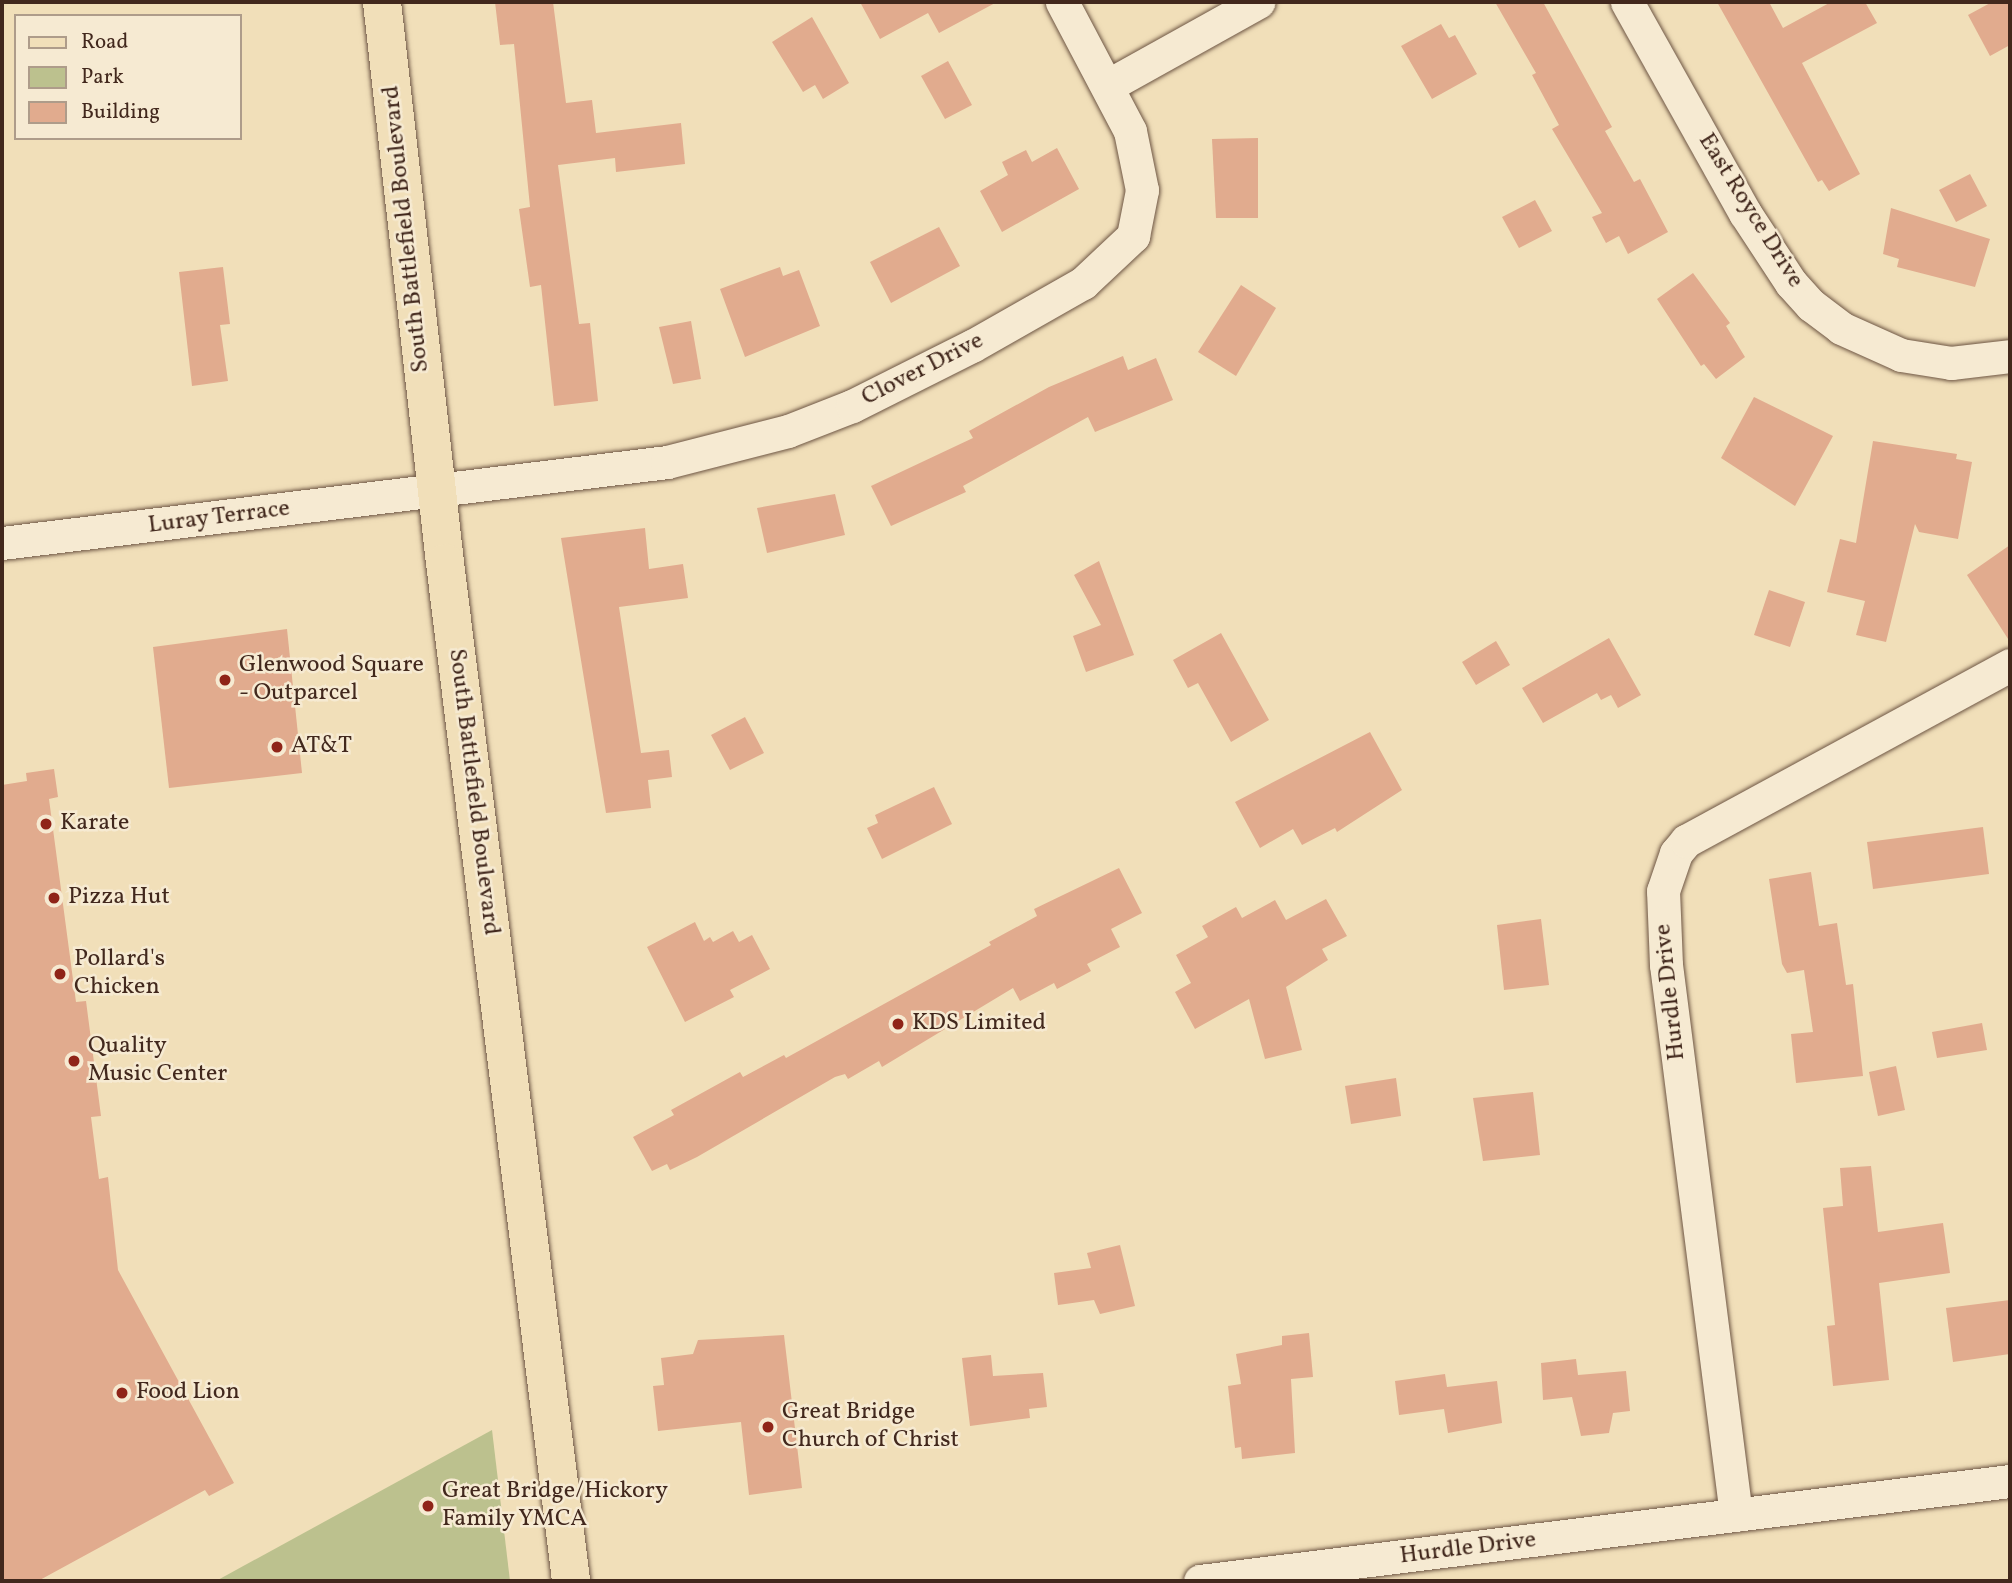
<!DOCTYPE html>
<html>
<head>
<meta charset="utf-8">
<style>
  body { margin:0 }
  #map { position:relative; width:2012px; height:1583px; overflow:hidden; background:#f1dfb9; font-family:Vollkorn,serif }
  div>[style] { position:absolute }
  .green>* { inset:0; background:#bcc18e }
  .building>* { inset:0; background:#e1ab8e }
  .roads { filter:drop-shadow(0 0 2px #6e5644) drop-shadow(0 0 2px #6e5644) }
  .street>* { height:33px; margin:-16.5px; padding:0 16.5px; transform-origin:16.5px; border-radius:16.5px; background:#f6ead2 }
  .primary>* { height:38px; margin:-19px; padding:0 19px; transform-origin:19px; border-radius:19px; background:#f1dfb9 }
  .dots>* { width:19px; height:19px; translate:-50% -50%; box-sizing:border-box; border:4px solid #f6ead2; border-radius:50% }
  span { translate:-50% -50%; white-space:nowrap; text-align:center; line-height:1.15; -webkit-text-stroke:5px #f6ead2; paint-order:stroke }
  .street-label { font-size:24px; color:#42281d }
  .poi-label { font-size:24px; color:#42281d }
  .left { translate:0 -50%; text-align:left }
  .frame { position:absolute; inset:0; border:4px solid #42281d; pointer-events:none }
  .legend { position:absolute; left:14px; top:14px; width:228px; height:126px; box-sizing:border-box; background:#f6ead2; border:2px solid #ae9c8a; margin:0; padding:9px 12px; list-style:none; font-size:21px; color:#42281d }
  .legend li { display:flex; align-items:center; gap:14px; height:35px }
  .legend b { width:35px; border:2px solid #ae9c8a }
</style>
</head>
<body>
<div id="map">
  <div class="green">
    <i style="clip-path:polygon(492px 1430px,510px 1581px,216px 1581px)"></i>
  </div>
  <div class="building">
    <i style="clip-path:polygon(495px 2px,553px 2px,566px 103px,592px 100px,596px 133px,681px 123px,685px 164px,616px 172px,615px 158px,558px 165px,579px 324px,590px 323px,598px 401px,554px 406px,541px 285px,530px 287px,519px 209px,530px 207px,514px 44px,500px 45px)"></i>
    <i style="clip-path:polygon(860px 2px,997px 2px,939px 33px,928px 13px,880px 39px)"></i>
    <i style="clip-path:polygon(1495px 2px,1543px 2px,1612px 127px,1605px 131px,1634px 182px,1640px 179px,1668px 232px,1628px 254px,1619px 236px,1606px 243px,1592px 217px,1602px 213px,1552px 129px,1559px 125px,1532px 75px,1536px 73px)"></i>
    <i style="clip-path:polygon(1717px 2px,1769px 2px,1783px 28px,1831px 2px,1865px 2px,1877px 23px,1802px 63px,1860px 174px,1829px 191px,1822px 180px,1818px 182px)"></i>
    <i style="clip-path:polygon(1992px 2px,2010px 2px,2010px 45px,1990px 56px,1968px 15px)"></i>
    <i style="clip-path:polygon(812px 17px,849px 83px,823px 99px,815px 85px,803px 92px,772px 42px)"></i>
    <i style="clip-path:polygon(1441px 24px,1449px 38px,1455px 35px,1477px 74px,1432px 99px,1401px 46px)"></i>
    <i style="clip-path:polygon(948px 61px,972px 105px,945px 119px,921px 76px)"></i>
    <i style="clip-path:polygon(1258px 138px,1258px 218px,1216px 218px,1212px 139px)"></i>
    <i style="clip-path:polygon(1057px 148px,1079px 189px,1002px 232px,980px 191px,1008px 175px,1002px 162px,1026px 150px,1032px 162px)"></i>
    <i style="clip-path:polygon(1970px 174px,1987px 206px,1956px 222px,1939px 190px)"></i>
    <i style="clip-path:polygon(1535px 200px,1552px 231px,1519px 248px,1502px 217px)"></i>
    <i style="clip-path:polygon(1891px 208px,1990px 239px,1975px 287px,1897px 267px,1899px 259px,1883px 254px)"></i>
    <i style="clip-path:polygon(939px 227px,960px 266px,891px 303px,870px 262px)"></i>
    <i style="clip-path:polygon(223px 267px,230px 324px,220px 325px,228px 381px,192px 386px,179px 272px)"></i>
    <i style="clip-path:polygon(780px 267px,783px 276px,799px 270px,820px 326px,745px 357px,720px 289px)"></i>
    <i style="clip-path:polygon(1693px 273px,1730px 323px,1726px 326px,1745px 357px,1716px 379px,1704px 364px,1701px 366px,1657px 299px)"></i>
    <i style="clip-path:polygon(1241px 285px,1276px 308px,1236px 376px,1198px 352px)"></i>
    <i style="clip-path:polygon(691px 321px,701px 379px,673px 384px,659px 327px)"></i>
    <i style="clip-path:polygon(1123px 356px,1128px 370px,1156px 358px,1173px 400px,1095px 432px,1088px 417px,963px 486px,966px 492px,891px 526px,871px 486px,973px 438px,969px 431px,1049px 387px)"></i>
    <i style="clip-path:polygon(1754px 397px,1833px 436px,1795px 506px,1721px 458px)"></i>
    <i style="clip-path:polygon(1873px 441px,1957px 454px,1956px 459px,1972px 462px,1958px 539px,1919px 532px,1915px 524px,1886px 642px,1856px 635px,1865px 601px,1827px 592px,1840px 539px,1856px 543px)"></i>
    <i style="clip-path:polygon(835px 494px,845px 535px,767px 553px,757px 508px)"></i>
    <i style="clip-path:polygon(645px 528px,649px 569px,683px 564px,688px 598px,619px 607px,641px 753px,669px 750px,672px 777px,648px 780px,651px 808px,606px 813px,561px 538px)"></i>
    <i style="clip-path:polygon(2010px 545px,2010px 642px,1967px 575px)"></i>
    <i style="clip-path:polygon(1099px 561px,1134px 655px,1086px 672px,1073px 636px,1101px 625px,1074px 575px)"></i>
    <i style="clip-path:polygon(1769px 590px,1805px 602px,1790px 647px,1754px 635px)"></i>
    <i style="clip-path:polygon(287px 629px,302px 773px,169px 788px,153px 647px)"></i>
    <i style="clip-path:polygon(1221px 633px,1269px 720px,1231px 742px,1198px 683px,1188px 688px,1173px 660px)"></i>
    <i style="clip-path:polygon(1609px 638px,1641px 695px,1618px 708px,1611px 695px,1601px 700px,1597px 693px,1543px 723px,1522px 688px)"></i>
    <i style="clip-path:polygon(1496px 641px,1510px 665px,1476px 685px,1462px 662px)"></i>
    <i style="clip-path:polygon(745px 717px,764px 753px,730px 770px,711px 735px)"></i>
    <i style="clip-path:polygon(1370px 732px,1402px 790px,1337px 832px,1335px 828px,1302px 845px,1293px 829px,1260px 848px,1235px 802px)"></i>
    <i style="clip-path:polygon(54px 769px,58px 797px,49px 799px,76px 1002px,86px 1001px,101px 1116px,91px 1117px,99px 1179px,108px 1177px,118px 1270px,234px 1483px,209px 1496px,205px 1490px,38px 1581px,2px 1581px,2px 785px,27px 781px,26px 773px)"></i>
    <i style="clip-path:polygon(934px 787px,952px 824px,882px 859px,867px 828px,878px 823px,875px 815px)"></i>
    <i style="clip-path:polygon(1983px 827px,1989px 874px,1873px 889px,1867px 842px)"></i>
    <i style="clip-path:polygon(1119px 868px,1142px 913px,1111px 929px,1120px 947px,1087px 964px,1091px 971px,1057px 989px,1054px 983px,1020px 1001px,1013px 988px,882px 1067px,879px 1061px,848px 1079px,845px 1074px,835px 1077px,697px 1157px,670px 1170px,667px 1164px,652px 1171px,633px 1137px,674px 1115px,671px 1110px,740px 1072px,743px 1077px,784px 1055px,786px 1058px,991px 945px,989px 942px,1037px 916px,1034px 909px)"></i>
    <i style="clip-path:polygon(1811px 872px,1819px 926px,1837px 923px,1846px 985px,1853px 984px,1863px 1076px,1796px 1083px,1791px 1034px,1813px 1032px,1804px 970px,1787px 973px,1782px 964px,1769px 879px)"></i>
    <i style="clip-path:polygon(1326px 899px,1347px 936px,1322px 949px,1328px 960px,1286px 987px,1302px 1050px,1265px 1059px,1249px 999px,1195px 1029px,1175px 992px,1191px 983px,1176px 955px,1208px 937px,1202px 926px,1236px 907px,1242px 918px,1275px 900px,1286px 920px)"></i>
    <i style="clip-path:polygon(1541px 919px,1549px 985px,1504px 990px,1497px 925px)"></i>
    <i style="clip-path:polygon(695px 922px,704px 941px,710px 937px,713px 942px,733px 931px,739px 942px,752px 935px,770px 969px,730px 990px,734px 997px,685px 1022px,647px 947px)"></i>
    <i style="clip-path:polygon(1982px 1023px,1987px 1050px,1937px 1058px,1932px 1032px)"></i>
    <i style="clip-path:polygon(1896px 1066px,1905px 1110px,1878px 1116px,1869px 1072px)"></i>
    <i style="clip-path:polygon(1396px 1078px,1401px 1116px,1351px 1124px,1345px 1086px)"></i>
    <i style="clip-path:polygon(1533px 1092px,1540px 1155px,1483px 1161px,1473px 1098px)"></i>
    <i style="clip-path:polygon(1871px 1166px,1878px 1232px,1943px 1223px,1950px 1273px,1879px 1283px,1889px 1380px,1833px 1386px,1827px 1326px,1835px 1325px,1823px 1208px,1843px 1206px,1840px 1168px)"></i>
    <i style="clip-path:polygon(1120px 1245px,1135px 1306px,1100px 1314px,1094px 1300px,1058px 1305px,1054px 1273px,1091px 1268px,1087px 1253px)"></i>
    <i style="clip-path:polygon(2010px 1300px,2010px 1354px,1953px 1362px,1946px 1308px)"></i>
    <i style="clip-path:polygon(1309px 1333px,1313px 1377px,1291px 1379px,1295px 1453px,1242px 1459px,1241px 1447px,1235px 1448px,1228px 1386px,1241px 1384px,1236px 1354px,1282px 1345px,1282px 1336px)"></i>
    <i style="clip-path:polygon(784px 1335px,802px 1488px,749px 1495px,741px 1422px,658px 1431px,653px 1386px,664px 1385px,661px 1358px,693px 1354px,698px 1340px)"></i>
    <i style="clip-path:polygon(991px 1355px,993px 1376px,1043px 1373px,1047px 1407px,1029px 1409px,1030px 1418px,970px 1426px,962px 1358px)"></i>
    <i style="clip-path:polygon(1576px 1359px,1578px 1375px,1626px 1371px,1630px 1411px,1613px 1413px,1609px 1433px,1581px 1436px,1572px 1397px,1543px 1400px,1541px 1363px)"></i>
    <i style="clip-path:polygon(1445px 1374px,1447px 1387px,1497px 1381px,1502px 1423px,1448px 1433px,1444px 1409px,1399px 1415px,1395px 1381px)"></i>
  </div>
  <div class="roads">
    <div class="street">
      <i style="left:1627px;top:2px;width:242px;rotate:60.8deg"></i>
      <i style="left:1745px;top:213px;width:84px;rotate:56.7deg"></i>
      <i style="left:1791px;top:283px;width:30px;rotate:48deg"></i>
      <i style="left:1811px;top:305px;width:38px;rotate:37deg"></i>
      <i style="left:1841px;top:328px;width:66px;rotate:24.2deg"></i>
      <i style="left:1901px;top:355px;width:51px;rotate:9.1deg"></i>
      <i style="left:1951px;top:363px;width:59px;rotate:-6.8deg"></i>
      <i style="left:1109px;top:85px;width:171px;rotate:-29.1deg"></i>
      <i style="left:2px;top:543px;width:670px;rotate:-6.94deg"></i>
      <i style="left:667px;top:462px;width:125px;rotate:-14.4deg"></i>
      <i style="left:788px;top:431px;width:69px;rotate:-21.3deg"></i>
      <i style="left:852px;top:406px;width:134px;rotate:-26.6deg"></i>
      <i style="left:972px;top:346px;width:128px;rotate:-29.6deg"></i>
      <i style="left:1083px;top:283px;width:69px;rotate:-43.2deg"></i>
      <i style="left:1133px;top:236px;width:47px;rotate:-78.9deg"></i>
      <i style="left:1142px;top:190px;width:60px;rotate:-101.5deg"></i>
      <i style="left:1130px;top:131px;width:146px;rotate:-117.8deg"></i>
      <i style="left:1736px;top:1515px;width:554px;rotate:-97.25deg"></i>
      <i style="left:1666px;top:965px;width:74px;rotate:-92.3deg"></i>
      <i style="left:1663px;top:891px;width:40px;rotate:-71.1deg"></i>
      <i style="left:1676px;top:853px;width:16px;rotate:-50deg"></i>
      <i style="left:1686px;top:841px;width:369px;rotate:-28.5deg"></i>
      <i style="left:1200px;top:1581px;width:816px;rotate:-7.04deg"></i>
    </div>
    <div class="primary">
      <i style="left:382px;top:2px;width:565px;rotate:83.59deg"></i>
      <i style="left:445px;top:563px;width:1026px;rotate:82.94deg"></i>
    </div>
  </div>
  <div class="dots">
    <i style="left:225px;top:680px;background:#8f2418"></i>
    <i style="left:277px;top:747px;background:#8f2418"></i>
    <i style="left:46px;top:824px;background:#8f2418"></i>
    <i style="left:54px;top:898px;background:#8f2418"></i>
    <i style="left:60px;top:974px;background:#8f2418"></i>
    <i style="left:898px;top:1024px;background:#8f2418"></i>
    <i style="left:74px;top:1061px;background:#8f2418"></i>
    <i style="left:122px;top:1393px;background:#8f2418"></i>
    <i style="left:768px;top:1427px;background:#8f2418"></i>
    <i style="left:428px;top:1506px;background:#8f2418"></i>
  </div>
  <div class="street-label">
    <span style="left:1750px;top:211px;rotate:58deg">East Royce Drive</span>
    <span style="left:407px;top:229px;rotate:-96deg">South Battlefield Boulevard</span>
    <span style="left:923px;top:370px;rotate:-27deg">Clover Drive</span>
    <span style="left:219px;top:518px;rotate:-7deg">Luray Terrace</span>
    <span style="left:473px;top:792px;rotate:83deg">South Battlefield Boulevard</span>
    <span style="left:1671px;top:992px;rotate:-96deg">Hurdle Drive</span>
    <span style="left:1468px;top:1549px;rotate:-7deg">Hurdle Drive</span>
  </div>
  <div class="poi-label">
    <span class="left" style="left:239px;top:680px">Glenwood Square<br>- Outparcel</span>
    <span class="left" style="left:291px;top:747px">AT&amp;T</span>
    <span class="left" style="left:60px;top:824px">Karate</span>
    <span class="left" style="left:68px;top:898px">Pizza Hut</span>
    <span class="left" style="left:74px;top:974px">Pollard's<br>Chicken</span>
    <span class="left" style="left:912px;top:1024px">KDS Limited</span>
    <span class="left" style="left:88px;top:1061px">Quality<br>Music Center</span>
    <span class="left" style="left:136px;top:1393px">Food Lion</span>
    <span class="left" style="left:782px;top:1427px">Great Bridge<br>Church of Christ</span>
    <span class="left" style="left:442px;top:1506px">Great Bridge/Hickory<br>Family YMCA</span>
  </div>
  <div class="frame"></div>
  <ul class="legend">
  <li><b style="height:9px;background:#f1dfb9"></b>Road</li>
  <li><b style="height:19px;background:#bcc18e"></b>Park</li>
  <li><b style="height:19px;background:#e1ab8e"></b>Building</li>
  </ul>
</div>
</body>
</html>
